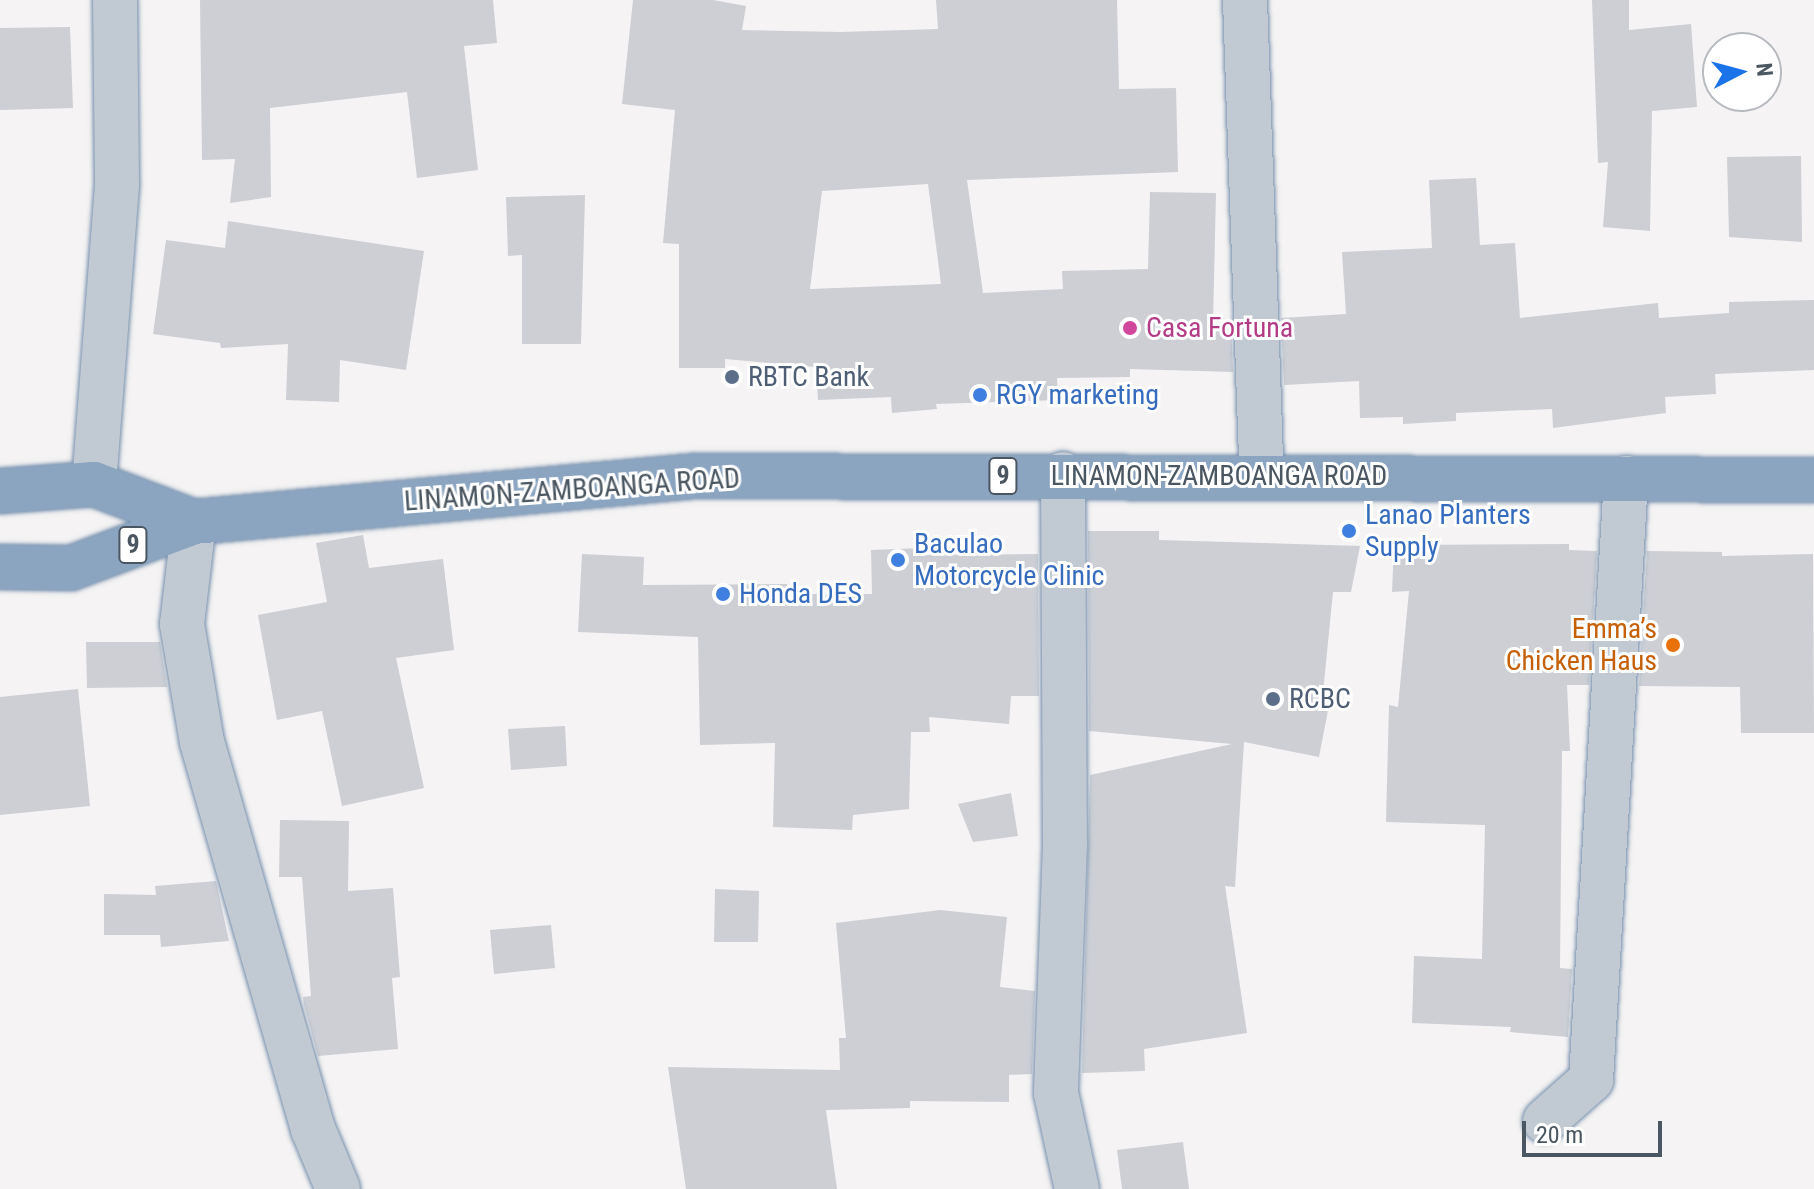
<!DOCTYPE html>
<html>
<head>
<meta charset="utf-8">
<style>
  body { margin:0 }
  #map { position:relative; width:1814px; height:1189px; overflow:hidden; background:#f5f3f3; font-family:"Roboto Condensed",sans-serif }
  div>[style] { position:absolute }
  .building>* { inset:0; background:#cdcfd5 }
  .roads { filter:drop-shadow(0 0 2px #7690ad) drop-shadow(0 0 2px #7690ad) }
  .minor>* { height:44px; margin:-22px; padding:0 22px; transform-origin:22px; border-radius:22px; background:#c1cad2 }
  .highway>* { height:44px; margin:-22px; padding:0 22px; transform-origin:22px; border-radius:22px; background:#8ba5c1 }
  .dots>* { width:22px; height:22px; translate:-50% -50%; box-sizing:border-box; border:4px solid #fff; border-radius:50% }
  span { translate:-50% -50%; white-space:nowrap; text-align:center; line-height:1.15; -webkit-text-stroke:6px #fff; paint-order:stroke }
  .shield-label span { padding:2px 6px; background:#fff; border:2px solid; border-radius:6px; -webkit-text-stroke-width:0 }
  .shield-label { font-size:26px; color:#4a5661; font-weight:700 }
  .hotel-label { font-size:28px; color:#b23c85 }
  .left { translate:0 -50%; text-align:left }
  .service-label { font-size:28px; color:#4e5e75 }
  .shop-label { font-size:28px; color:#366cbe }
  .street-label { font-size:28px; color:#4a5661 }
  .food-label { font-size:28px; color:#c56008 }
  .right { translate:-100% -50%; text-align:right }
  .north { position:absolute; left:1702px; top:32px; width:80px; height:80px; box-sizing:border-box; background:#fff; border:2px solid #b7bbc0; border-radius:50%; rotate:84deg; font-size:22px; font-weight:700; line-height:32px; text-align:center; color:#4a5661 }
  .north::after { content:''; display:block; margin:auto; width:28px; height:36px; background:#1a73e8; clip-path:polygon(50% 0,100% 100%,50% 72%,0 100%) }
  .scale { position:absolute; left:1522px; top:1121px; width:140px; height:36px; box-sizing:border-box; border:4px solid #4a5661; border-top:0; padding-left:10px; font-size:24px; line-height:28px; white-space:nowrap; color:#4a5661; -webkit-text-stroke:6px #fff; paint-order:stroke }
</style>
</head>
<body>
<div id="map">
  <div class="building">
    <i style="clip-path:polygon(200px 0,493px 0,497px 43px,464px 46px,478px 170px,417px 178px,407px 92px,270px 108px,271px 197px,230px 203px,235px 159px,202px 160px)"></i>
    <i style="clip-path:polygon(evenodd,633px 0,713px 0,746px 6px,742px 30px,840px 32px,938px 29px,936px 0,1117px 0,1119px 89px,1176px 88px,1178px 172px,967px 180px,983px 293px,1063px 289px,1062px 271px,1148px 269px,1150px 192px,1216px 193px,1213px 323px,1231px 322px,1233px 372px,1130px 369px,1130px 377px,1057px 378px,1058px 400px,936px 404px,937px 409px,892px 413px,891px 397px,818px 400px,816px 367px,725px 359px,725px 368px,679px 368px,679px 244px,663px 243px,675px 110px,622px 104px,633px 0,928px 184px,941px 284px,810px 289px,822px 191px,928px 184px)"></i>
    <i style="clip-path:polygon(1592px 0,1629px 0,1629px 30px,1691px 24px,1697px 107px,1652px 111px,1650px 231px,1603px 227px,1608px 162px,1598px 163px)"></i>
    <i style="clip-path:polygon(70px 27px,73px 108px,0 110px,0 28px)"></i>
    <i style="clip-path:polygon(1801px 156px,1802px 242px,1729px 237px,1727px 157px)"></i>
    <i style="clip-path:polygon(1476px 178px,1480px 245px,1515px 243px,1520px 318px,1658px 303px,1659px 318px,1729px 313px,1729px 302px,1814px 300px,1814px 370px,1715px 374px,1716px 394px,1665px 397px,1666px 413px,1553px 428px,1552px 409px,1456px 413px,1456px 421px,1403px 424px,1403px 417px,1360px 418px,1359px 381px,1284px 385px,1281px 318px,1346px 314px,1342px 252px,1432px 248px,1429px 180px)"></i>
    <i style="clip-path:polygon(585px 195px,581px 344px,522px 344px,522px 255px,508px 256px,506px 197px)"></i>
    <i style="clip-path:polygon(228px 221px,424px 251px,406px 370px,340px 360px,339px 402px,286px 400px,288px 344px,221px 348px,220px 343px,153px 334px,166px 240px,225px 248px)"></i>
    <i style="clip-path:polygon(1088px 531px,1159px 531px,1159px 540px,1360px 546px,1351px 592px,1333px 592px,1323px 693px,1331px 695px,1319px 757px,1244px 742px,1235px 887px,1225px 886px,1247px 1033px,1144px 1049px,1145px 1071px,1082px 1073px,1090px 775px,1232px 744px,1089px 731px)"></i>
    <i style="clip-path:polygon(363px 535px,369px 568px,443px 559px,454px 650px,396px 658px,424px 788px,342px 806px,322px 711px,277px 720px,258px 615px,327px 602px,316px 543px)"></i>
    <i style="clip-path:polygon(1569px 544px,1569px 550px,1597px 551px,1589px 685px,1567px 685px,1570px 751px,1562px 751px,1560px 968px,1572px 969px,1568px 1037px,1510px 1032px,1511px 1027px,1412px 1023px,1414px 956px,1482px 959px,1485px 825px,1386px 822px,1389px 705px,1398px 707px,1409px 591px,1392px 592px,1394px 545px)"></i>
    <i style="clip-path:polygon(924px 548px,925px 555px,1038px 554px,1039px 696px,1011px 696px,1009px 724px,929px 717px,930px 732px,911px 732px,909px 809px,853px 815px,852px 830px,773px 827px,775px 743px,700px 745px,698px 637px,578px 632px,582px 554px,644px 557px,643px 585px,787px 584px,787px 594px,872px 594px,871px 550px)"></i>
    <i style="clip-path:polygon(1647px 551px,1722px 552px,1722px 556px,1813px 554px,1814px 733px,1741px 733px,1740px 687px,1639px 686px)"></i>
    <i style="clip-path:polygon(86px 642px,160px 642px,167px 687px,87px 688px)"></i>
    <i style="clip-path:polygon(78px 689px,90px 806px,0 815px,0 697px)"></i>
    <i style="clip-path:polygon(565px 726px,567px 766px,511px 770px,508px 729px)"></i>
    <i style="clip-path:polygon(1011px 793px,1018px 836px,973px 842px,958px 804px)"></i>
    <i style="clip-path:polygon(280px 820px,349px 821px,348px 891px,393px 888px,400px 977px,392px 978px,398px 1049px,318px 1056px,304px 1005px,303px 997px,311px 996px,302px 877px,279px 877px)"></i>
    <i style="clip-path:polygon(216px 881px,229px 941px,161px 947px,160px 935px,104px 935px,104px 894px,156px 895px,155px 886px)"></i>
    <i style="clip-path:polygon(715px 889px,759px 891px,758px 942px,714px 942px)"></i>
    <i style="clip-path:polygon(940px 910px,1007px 917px,1000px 987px,1035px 991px,1032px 1074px,1009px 1075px,1009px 1102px,910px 1101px,910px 1108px,826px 1110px,837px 1189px,686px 1189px,668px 1067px,840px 1070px,839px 1038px,846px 1038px,836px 923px)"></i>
    <i style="clip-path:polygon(551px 925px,555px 968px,494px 974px,490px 930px)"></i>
    <i style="clip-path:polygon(1183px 1142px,1189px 1189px,1122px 1189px,1117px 1150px)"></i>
  </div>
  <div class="roads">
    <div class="minor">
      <i style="left:1245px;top:0;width:477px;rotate:88deg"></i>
      <i style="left:1063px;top:474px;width:370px;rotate:89.7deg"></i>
      <i style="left:1065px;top:844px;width:249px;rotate:92.1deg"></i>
      <i style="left:1056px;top:1093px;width:98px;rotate:77.7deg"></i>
      <i style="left:94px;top:484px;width:300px;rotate:-85.6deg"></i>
      <i style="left:117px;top:185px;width:185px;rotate:-90.6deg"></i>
      <i style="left:194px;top:522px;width:103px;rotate:96.7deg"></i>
      <i style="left:182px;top:624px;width:120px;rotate:80.4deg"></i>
      <i style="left:202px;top:742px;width:403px;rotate:74deg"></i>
      <i style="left:313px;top:1129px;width:65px;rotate:67.4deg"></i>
      <i style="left:1545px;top:1121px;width:62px;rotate:-41.7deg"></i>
      <i style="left:1591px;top:1080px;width:603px;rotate:-86.67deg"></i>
    </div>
    <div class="highway">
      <i style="left:0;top:491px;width:94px;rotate:-4.3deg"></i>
      <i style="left:94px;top:484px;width:107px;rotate:20.8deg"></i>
      <i style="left:0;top:567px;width:71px;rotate:0.8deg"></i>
      <i style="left:71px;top:568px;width:131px;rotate:-20.5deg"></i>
      <i style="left:194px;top:522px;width:504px;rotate:-5.24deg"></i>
      <i style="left:696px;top:476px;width:1118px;rotate:0.2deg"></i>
    </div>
  </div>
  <div class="dots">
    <i style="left:1130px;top:328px;background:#d1479c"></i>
    <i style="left:732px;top:377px;background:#5c6f8a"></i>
    <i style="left:980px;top:395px;background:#3f7fe0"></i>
    <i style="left:1349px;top:531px;background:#3f7fe0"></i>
    <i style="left:898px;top:560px;background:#3f7fe0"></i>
    <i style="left:723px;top:594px;background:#3f7fe0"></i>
    <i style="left:1673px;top:645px;background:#e8710a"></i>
    <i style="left:1273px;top:699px;background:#5c6f8a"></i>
  </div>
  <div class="shield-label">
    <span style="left:1003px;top:476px">9</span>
    <span style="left:133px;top:545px">9</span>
  </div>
  <div class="hotel-label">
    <span class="left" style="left:1146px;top:328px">Casa Fortuna</span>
  </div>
  <div class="service-label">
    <span class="left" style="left:748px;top:377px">RBTC Bank</span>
    <span class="left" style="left:1289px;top:699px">RCBC</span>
  </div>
  <div class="shop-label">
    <span class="left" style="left:996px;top:395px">RGY marketing</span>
    <span class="left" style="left:1365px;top:531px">Lanao Planters<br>Supply</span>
    <span class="left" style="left:914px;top:560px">Baculao<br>Motorcycle Clinic</span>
    <span class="left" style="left:739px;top:594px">Honda DES</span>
  </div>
  <div class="street-label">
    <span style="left:1219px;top:476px">LINAMON-ZAMBOANGA ROAD</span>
    <span style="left:572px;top:490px;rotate:-4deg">LINAMON-ZAMBOANGA ROAD</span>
  </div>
  <div class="food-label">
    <span class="right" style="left:1657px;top:645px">Emma’s<br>Chicken Haus</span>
  </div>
  <div class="north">N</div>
  <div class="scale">20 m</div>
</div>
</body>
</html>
